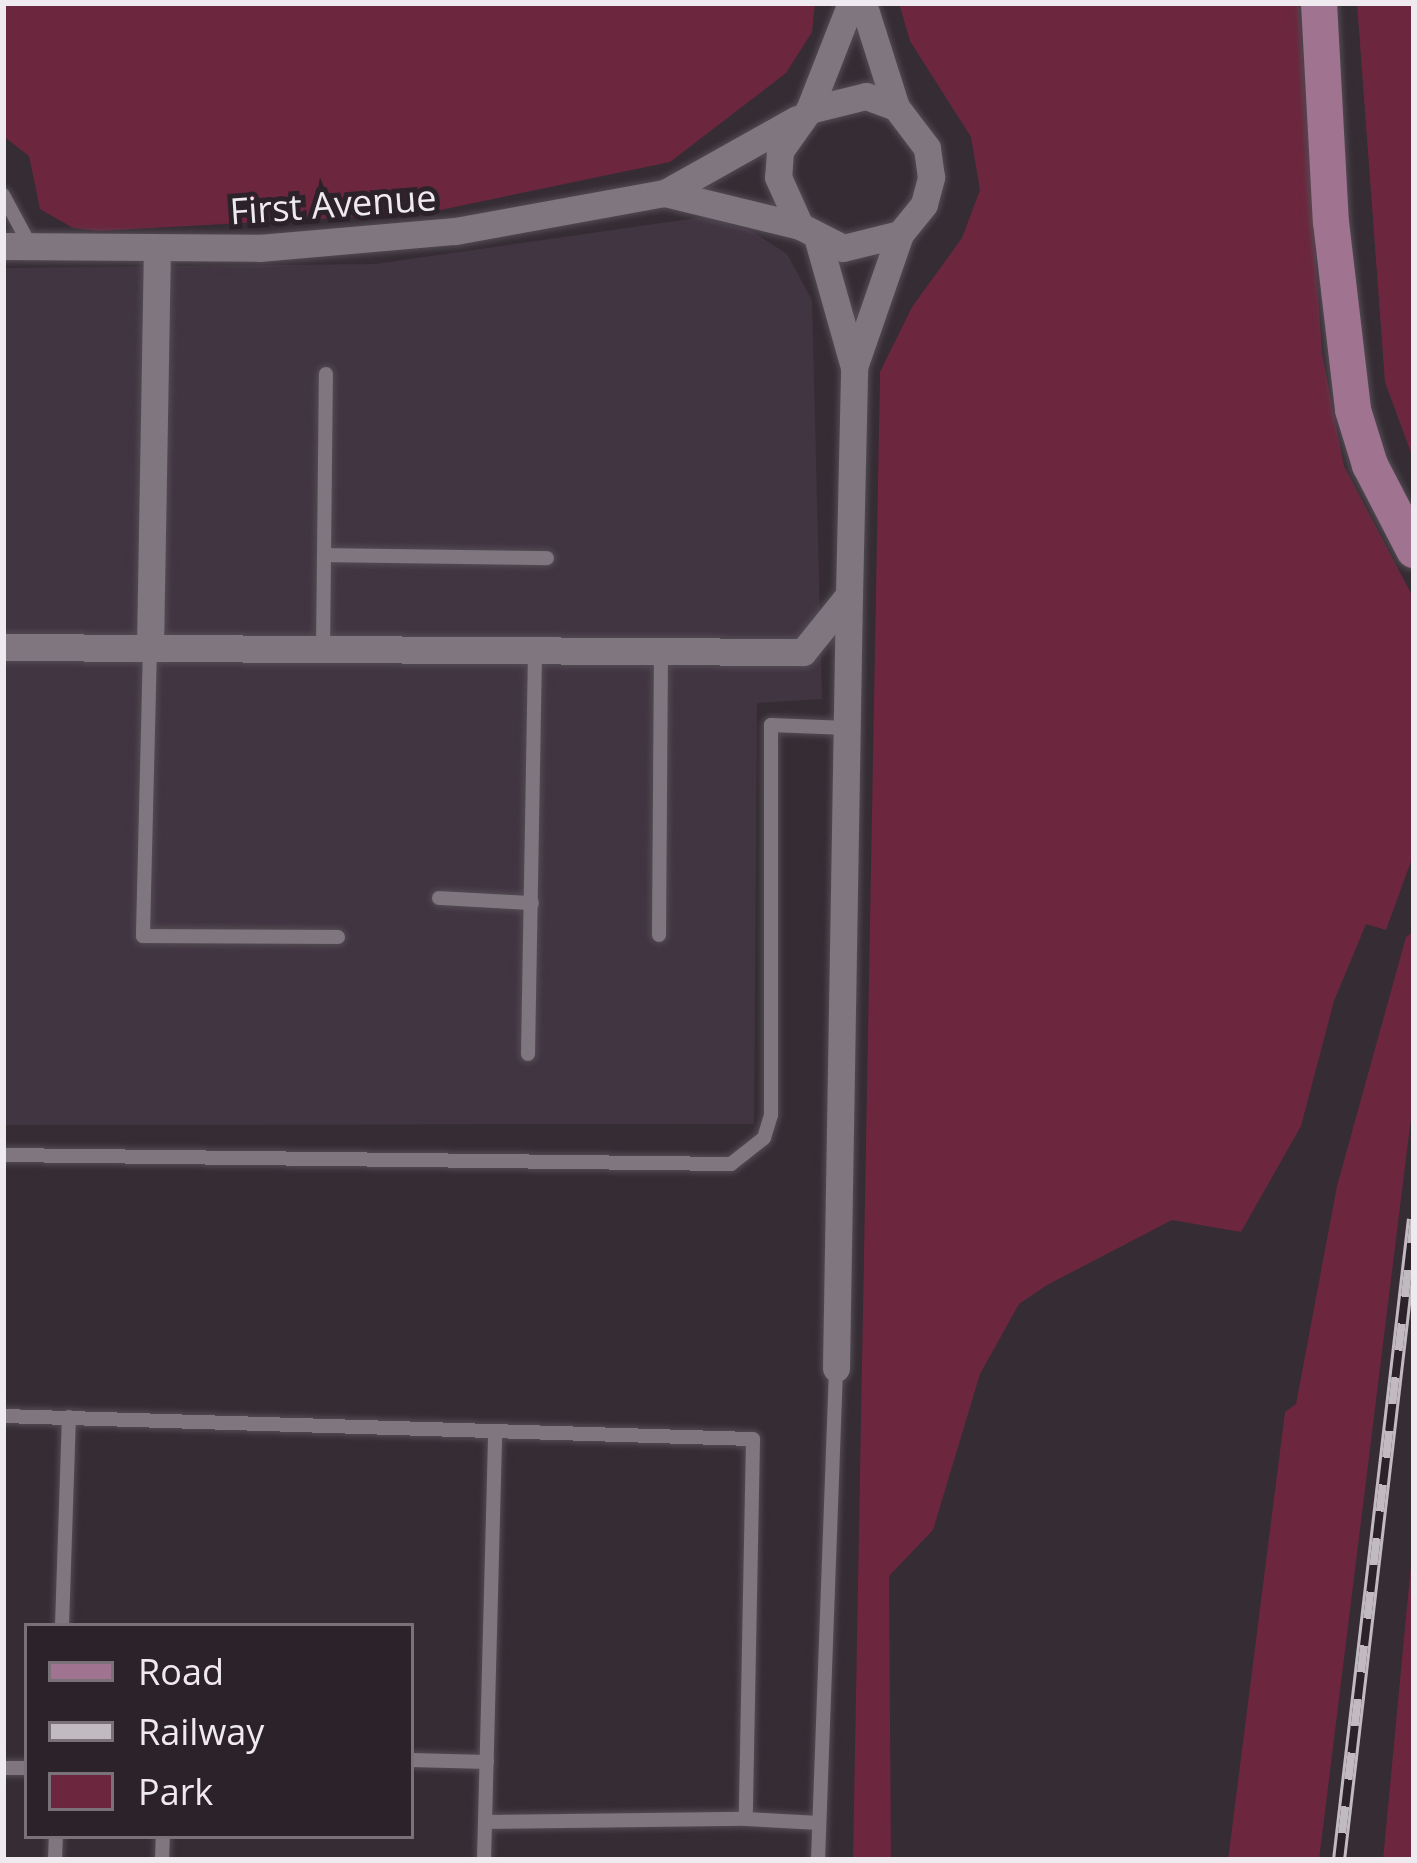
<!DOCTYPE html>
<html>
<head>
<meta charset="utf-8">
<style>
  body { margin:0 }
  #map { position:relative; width:1417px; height:1863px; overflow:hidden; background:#352c34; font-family:"Open Sans",sans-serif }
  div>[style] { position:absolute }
  .built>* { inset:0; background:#423542 }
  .green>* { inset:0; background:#6c273e }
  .roads { filter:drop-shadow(0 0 3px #534c53) drop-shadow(0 0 3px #534c53) }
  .lane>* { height:14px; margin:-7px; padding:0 7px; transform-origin:7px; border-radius:7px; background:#80767f }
  .street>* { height:27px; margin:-13.5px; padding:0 13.5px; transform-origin:13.5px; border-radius:13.5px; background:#80767f }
  .secondary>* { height:36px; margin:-18px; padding:0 18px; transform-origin:18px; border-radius:18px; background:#a07390 }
  .rail>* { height:14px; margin-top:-7px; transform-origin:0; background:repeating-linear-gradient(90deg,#2b222a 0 27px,#c1bbc1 0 54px); box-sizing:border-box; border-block:3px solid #c1bbc1 }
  span { translate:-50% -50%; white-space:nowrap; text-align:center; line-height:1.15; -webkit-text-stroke:10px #2b222a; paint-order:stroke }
  .street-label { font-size:36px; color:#efeaef }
  .frame { position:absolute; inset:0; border:6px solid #efeaef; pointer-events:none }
  .legend { position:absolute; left:24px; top:1623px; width:390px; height:216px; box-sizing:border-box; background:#2b222a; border:3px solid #797279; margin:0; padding:15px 21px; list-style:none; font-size:36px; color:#efeaef }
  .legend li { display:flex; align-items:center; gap:24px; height:60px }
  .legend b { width:60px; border:3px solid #797279 }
</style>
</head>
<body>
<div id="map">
  <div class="built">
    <i style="clip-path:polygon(704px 217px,750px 230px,787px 254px,812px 300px,822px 699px,757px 703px,754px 1124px,3px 1125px,3px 268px,375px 264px)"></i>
  </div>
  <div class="green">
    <i style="clip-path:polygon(3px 3px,815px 3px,812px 32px,786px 73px,670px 162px,426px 213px,98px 231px,73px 228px,40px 209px,29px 156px,3px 136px)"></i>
    <i style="clip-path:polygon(899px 3px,1299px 3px,1322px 353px,1344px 466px,1414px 599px,1414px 853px,1386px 930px,1366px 924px,1334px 1001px,1301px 1126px,1241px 1232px,1172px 1220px,1047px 1285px,1019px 1304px,980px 1374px,933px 1530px,889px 1576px,891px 1860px,853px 1860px,880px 372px,912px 307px,962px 238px,980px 190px,971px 137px,910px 41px)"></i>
    <i style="clip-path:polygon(1357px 3px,1414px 3px,1414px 461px,1385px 382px)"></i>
    <i style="clip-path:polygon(1414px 932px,1414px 1094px,1319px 1860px,1228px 1860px,1285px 1412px,1296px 1404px,1337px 1186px,1406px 937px)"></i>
    <i style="clip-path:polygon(1414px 1533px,1414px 1860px,1383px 1860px)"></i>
  </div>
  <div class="roads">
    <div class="lane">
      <i style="left:3px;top:195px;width:59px;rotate:61.7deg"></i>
      <i style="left:324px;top:555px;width:223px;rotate:0.8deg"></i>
      <i style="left:150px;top:647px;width:289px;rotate:91.4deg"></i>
      <i style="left:143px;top:936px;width:195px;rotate:0.3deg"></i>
      <i style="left:323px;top:651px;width:277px;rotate:-89.4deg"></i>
      <i style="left:439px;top:898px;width:93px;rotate:3.1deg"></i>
      <i style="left:659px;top:935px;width:280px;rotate:-89.6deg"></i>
      <i style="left:528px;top:1054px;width:400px;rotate:-89deg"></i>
      <i style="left:3px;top:1155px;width:728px;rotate:0.71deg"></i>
      <i style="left:731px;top:1164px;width:42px;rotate:-38.2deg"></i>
      <i style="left:764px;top:1138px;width:24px;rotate:-73deg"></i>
      <i style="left:771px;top:1115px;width:390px;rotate:-90deg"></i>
      <i style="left:771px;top:725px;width:76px;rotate:2.3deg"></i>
      <i style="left:3px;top:1416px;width:750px;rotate:1.76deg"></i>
      <i style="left:753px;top:1439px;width:380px;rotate:91.1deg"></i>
      <i style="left:746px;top:1819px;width:73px;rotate:3.1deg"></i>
      <i style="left:62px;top:1626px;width:209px;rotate:-88.1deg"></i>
      <i style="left:411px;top:1760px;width:76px;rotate:1.5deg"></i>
      <i style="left:3px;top:1768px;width:24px"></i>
      <i style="left:485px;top:1822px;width:261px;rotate:-0.7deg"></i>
      <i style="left:55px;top:1860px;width:24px;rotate:-88deg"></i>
      <i style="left:162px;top:1860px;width:24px;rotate:-88deg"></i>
      <i style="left:484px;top:1860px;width:429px;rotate:-88.5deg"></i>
      <i style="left:818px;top:1860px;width:492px;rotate:-87.9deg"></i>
    </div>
    <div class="street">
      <i style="left:863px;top:3px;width:109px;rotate:72.4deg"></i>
      <i style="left:809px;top:110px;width:115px;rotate:-68.6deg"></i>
      <i style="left:665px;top:193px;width:139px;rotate:13.7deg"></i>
      <i style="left:818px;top:240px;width:132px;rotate:74.2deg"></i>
      <i style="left:3px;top:246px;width:256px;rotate:0.4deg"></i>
      <i style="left:259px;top:248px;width:197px;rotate:-5deg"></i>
      <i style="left:455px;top:231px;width:213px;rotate:-10.3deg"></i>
      <i style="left:665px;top:193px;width:151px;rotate:-29.3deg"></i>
      <i style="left:3px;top:647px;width:800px;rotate:0.36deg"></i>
      <i style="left:803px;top:652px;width:73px;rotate:-51.1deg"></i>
      <i style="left:849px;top:595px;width:228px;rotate:-88.7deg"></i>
      <i style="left:854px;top:367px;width:141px;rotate:-70.9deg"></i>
      <i style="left:900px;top:234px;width:38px;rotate:-51deg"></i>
      <i style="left:924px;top:204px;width:28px;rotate:-75deg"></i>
      <i style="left:931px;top:177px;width:29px;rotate:-98deg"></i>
      <i style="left:927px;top:148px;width:51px;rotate:-127.1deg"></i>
      <i style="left:896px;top:107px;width:32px;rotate:-160deg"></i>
      <i style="left:866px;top:96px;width:59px;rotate:166.2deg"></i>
      <i style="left:809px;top:110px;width:50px;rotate:125.3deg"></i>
      <i style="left:780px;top:151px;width:26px;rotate:94deg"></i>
      <i style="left:778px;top:177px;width:54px;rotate:65.8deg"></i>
      <i style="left:800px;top:226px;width:48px;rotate:27.1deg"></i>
      <i style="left:843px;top:248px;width:59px;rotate:-13.8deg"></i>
      <i style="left:150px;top:647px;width:398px;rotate:-89deg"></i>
      <i style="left:836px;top:1368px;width:773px;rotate:-89.04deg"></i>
    </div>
    <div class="secondary">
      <i style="left:1319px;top:3px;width:219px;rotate:86.9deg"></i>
      <i style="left:1331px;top:222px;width:189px;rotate:83.3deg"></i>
      <i style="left:1353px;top:410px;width:58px;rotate:72.8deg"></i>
      <i style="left:1370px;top:465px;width:96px;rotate:62.6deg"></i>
    </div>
  </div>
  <div class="rail">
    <i style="left:1339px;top:1860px;width:645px;rotate:-83.33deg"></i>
  </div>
  <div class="street-label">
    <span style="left:333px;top:204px;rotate:-4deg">First Avenue</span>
  </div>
  <div class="frame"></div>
  <ul class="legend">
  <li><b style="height:15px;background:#a07390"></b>Road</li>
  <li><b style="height:15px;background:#c1bbc1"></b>Railway</li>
  <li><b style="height:33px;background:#6c273e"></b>Park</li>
  </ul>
</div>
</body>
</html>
